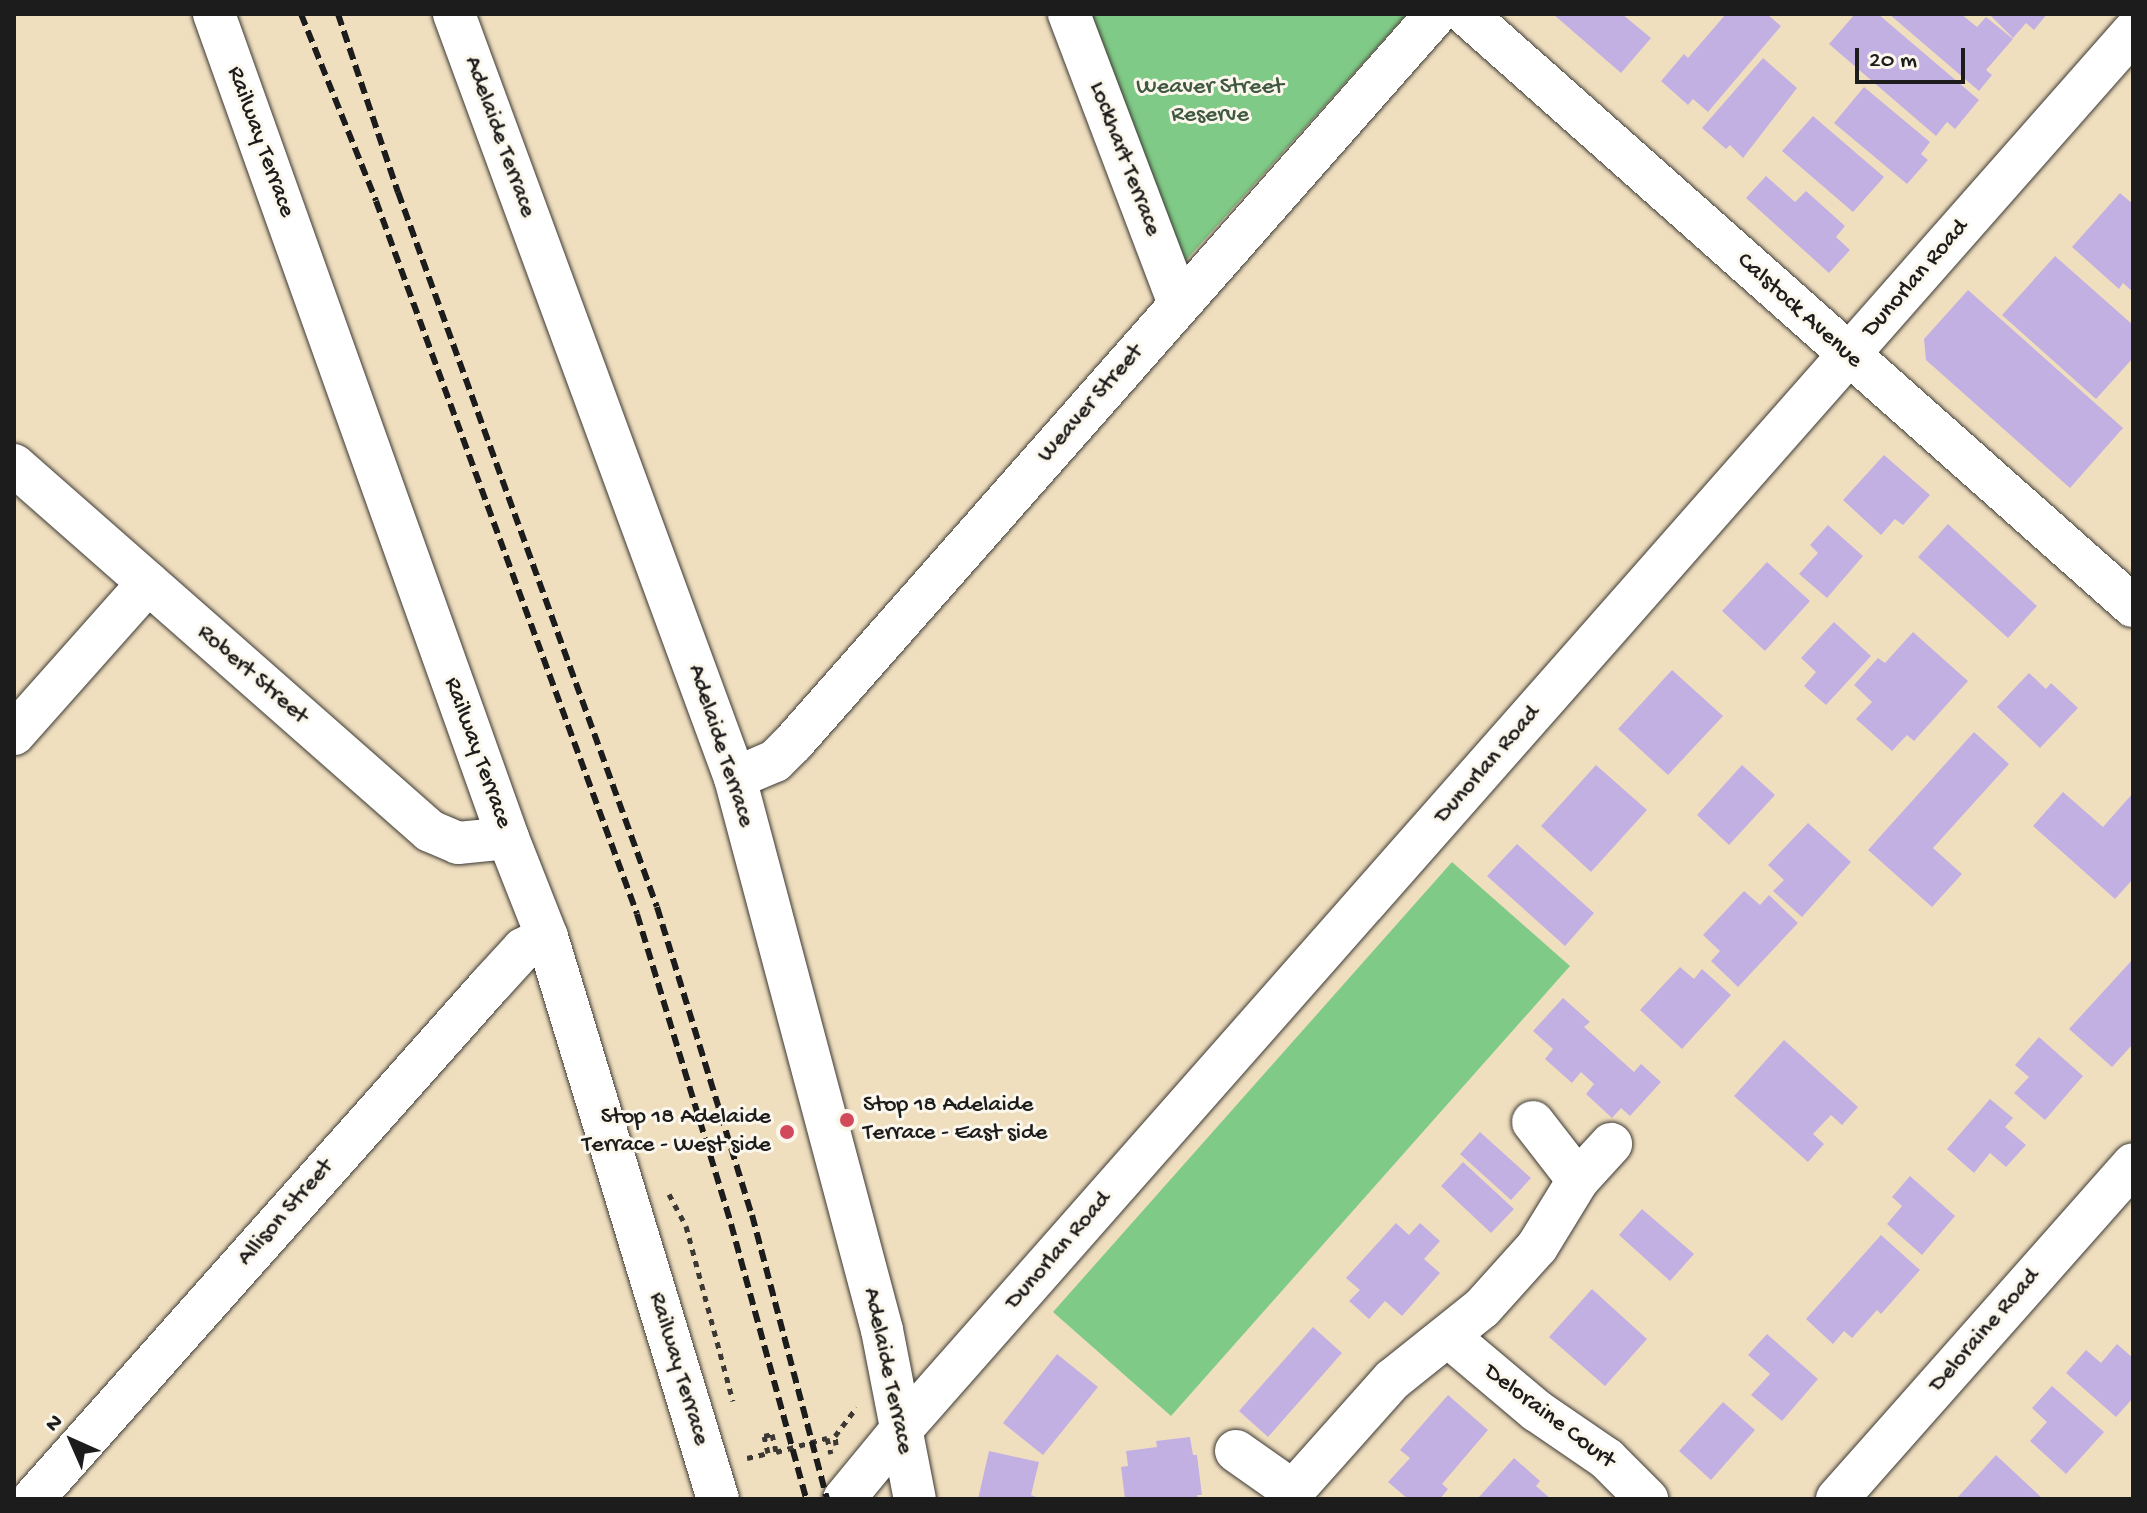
<!DOCTYPE html>
<html>
<head>
<meta charset="utf-8">
<style>
  body { margin:0 }
  #map { position:relative; width:2147px; height:1513px; overflow:hidden; background:#f0dfbf; font-family:"Gochi Hand",sans-serif }
  div>[style] { position:absolute }
  .green>* { inset:0; background:#80ca87 }
  .building>* { inset:0; background:#c3b0e2 }
  .path>* { height:5px; margin-top:-2.5px; transform-origin:0; background:repeating-linear-gradient(90deg,#3c3934 0 6px,transparent 0 12px) }
  .roads { filter:drop-shadow(0 0 2px #3c3934) drop-shadow(0 0 2px #3c3934) }
  .minor>* { height:42px; margin:-21px; padding:0 21px; transform-origin:21px; border-radius:21px; background:#fff }
  .rail>* { height:6px; margin-top:-3px; transform-origin:0; background:repeating-linear-gradient(90deg,#1c1c1c 0 12px,transparent 0 18px) }
  .dots>* { width:22px; height:22px; translate:-50% -50%; box-sizing:border-box; border:4px solid #fbf7ec; border-radius:50% }
  span { translate:-50% -50%; white-space:nowrap; text-align:center; line-height:1.15; -webkit-text-stroke:6px #fbf7ec; paint-order:stroke }
  .park-label { font-size:24px; color:#3f5941 }
  .street-label { font-size:24px; color:#1c1c1c }
  .poi-label { font-size:24px; color:#1c1c1c }
  .left { translate:0 -50%; text-align:left }
  .right { translate:-100% -50%; text-align:right }
  .frame { position:absolute; inset:0; border:16px solid #1c1c1c; pointer-events:none }
  .north { position:absolute; left:32px; top:1401px; width:80px; height:80px; -webkit-text-stroke:6px #fbf7ec; paint-order:stroke; rotate:315deg; font-size:22px; font-weight:700; line-height:32px; text-align:center; color:#1c1c1c }
  .north::after { content:''; display:block; margin:auto; width:28px; height:36px; background:#1c1c1c; clip-path:polygon(50% 0,100% 100%,50% 72%,0 100%) }
  .scale { position:absolute; left:1855px; top:48px; width:110px; height:36px; box-sizing:border-box; border:4px solid #1c1c1c; border-top:0; padding-left:10px; font-size:24px; line-height:28px; white-space:nowrap; color:#1c1c1c; -webkit-text-stroke:6px #fbf7ec; paint-order:stroke }
</style>
</head>
<body>
<div id="map">
  <div class="green">
    <i style="clip-path:polygon(1086px 14px,1407px 14px,1179px 268px)"></i>
    <i style="clip-path:polygon(1452px 862px,1570px 966px,1171px 1416px,1053px 1312px)"></i>
  </div>
  <div class="building">
    <i style="clip-path:polygon(1553px 14px,1622px 14px,1651px 38px,1621px 73px)"></i>
    <i style="clip-path:polygon(1726px 14px,1767px 14px,1781px 26px,1708px 112px,1693px 99px,1688px 105px,1661px 81px,1684px 54px,1688px 58px)"></i>
    <i style="clip-path:polygon(1855px 14px,1878px 14px,1979px 100px,1955px 129px,1947px 122px,1936px 136px,1829px 44px)"></i>
    <i style="clip-path:polygon(1889px 14px,1961px 14px,1977px 27px,1986px 17px,2013px 39px,1986px 70px,1992px 75px,1979px 91px)"></i>
    <i style="clip-path:polygon(1989px 14px,2047px 14px,2034px 30px,2026px 23px,2013px 38px)"></i>
    <i style="clip-path:polygon(1763px 58px,1797px 88px,1743px 158px,1730px 145px,1726px 149px,1702px 128px)"></i>
    <i style="clip-path:polygon(1864px 87px,1930px 142px,1921px 154px,1928px 160px,1907px 184px,1834px 123px)"></i>
    <i style="clip-path:polygon(1813px 116px,1884px 177px,1853px 212px,1782px 151px)"></i>
    <i style="clip-path:polygon(1766px 176px,1795px 202px,1806px 191px,1845px 226px,1836px 237px,1850px 250px,1829px 273px,1746px 198px)"></i>
    <i style="clip-path:polygon(2120px 193px,2133px 204px,2133px 292px,2123px 283px,2119px 289px,2072px 247px)"></i>
    <i style="clip-path:polygon(2055px 256px,2133px 325px,2133px 358px,2096px 399px,2002px 315px)"></i>
    <i style="clip-path:polygon(1968px 290px,2123px 428px,2070px 488px,1926px 360px,1924px 339px)"></i>
    <i style="clip-path:polygon(1884px 455px,1930px 495px,1903px 525px,1895px 519px,1881px 535px,1843px 500px)"></i>
    <i style="clip-path:polygon(1948px 524px,2037px 606px,2008px 638px,1918px 557px)"></i>
    <i style="clip-path:polygon(1828px 525px,1863px 556px,1827px 598px,1799px 574px,1818px 553px,1810px 545px)"></i>
    <i style="clip-path:polygon(1767px 562px,1810px 601px,1765px 651px,1722px 611px)"></i>
    <i style="clip-path:polygon(1834px 622px,1871px 656px,1826px 705px,1804px 686px,1816px 672px,1801px 658px)"></i>
    <i style="clip-path:polygon(1913px 632px,1968px 681px,1914px 741px,1907px 735px,1892px 751px,1856px 719px,1872px 702px,1854px 685px,1878px 658px,1885px 663px)"></i>
    <i style="clip-path:polygon(1672px 670px,1723px 716px,1668px 775px,1618px 729px)"></i>
    <i style="clip-path:polygon(2029px 673px,2046px 689px,2051px 683px,2078px 708px,2040px 748px,1997px 707px)"></i>
    <i style="clip-path:polygon(1974px 732px,2009px 764px,1933px 848px,1962px 874px,1932px 907px,1868px 850px)"></i>
    <i style="clip-path:polygon(1596px 765px,1647px 810px,1591px 872px,1541px 826px)"></i>
    <i style="clip-path:polygon(1742px 765px,1775px 795px,1729px 845px,1697px 815px)"></i>
    <i style="clip-path:polygon(2063px 792px,2103px 827px,2133px 793px,2133px 879px,2115px 899px,2033px 826px)"></i>
    <i style="clip-path:polygon(1808px 823px,1851px 862px,1802px 917px,1773px 891px,1784px 880px,1768px 865px)"></i>
    <i style="clip-path:polygon(1517px 844px,1594px 913px,1565px 946px,1487px 876px)"></i>
    <i style="clip-path:polygon(1744px 891px,1760px 905px,1769px 895px,1798px 923px,1738px 987px,1711px 961px,1720px 951px,1703px 935px)"></i>
    <i style="clip-path:polygon(2133px 959px,2133px 1044px,2112px 1067px,2069px 1029px)"></i>
    <i style="clip-path:polygon(1680px 967px,1694px 979px,1702px 969px,1731px 995px,1682px 1049px,1640px 1010px)"></i>
    <i style="clip-path:polygon(1563px 998px,1590px 1022px,1584px 1027px,1634px 1072px,1641px 1064px,1661px 1082px,1630px 1116px,1621px 1108px,1612px 1118px,1586px 1094px,1594px 1084px,1581px 1072px,1572px 1083px,1545px 1059px,1553px 1049px,1533px 1031px)"></i>
    <i style="clip-path:polygon(2039px 1037px,2083px 1076px,2045px 1120px,2014px 1093px,2029px 1077px,2015px 1065px)"></i>
    <i style="clip-path:polygon(1784px 1040px,1858px 1107px,1842px 1125px,1831px 1115px,1813px 1134px,1824px 1144px,1808px 1162px,1734px 1096px)"></i>
    <i style="clip-path:polygon(1990px 1099px,2013px 1118px,2005px 1127px,2026px 1145px,2006px 1167px,1990px 1153px,1974px 1173px,1947px 1149px)"></i>
    <i style="clip-path:polygon(1480px 1132px,1531px 1178px,1511px 1200px,1460px 1154px)"></i>
    <i style="clip-path:polygon(1463px 1162px,1514px 1209px,1491px 1233px,1441px 1186px)"></i>
    <i style="clip-path:polygon(1910px 1176px,1955px 1216px,1922px 1255px,1887px 1224px,1902px 1206px,1892px 1197px)"></i>
    <i style="clip-path:polygon(1642px 1209px,1694px 1254px,1670px 1281px,1619px 1235px)"></i>
    <i style="clip-path:polygon(1396px 1223px,1409px 1235px,1420px 1223px,1440px 1241px,1424px 1259px,1440px 1273px,1402px 1316px,1385px 1301px,1369px 1319px,1349px 1301px,1360px 1290px,1346px 1278px)"></i>
    <i style="clip-path:polygon(1881px 1235px,1920px 1270px,1881px 1314px,1877px 1310px,1852px 1338px,1844px 1331px,1833px 1344px,1806px 1319px)"></i>
    <i style="clip-path:polygon(1592px 1289px,1647px 1339px,1605px 1386px,1549px 1337px)"></i>
    <i style="clip-path:polygon(1313px 1327px,1342px 1353px,1268px 1437px,1239px 1411px)"></i>
    <i style="clip-path:polygon(1767px 1334px,1818px 1379px,1782px 1421px,1751px 1395px,1770px 1374px,1748px 1355px)"></i>
    <i style="clip-path:polygon(2117px 1344px,2133px 1358px,2133px 1398px,2116px 1417px,2066px 1373px,2086px 1350px,2101px 1363px)"></i>
    <i style="clip-path:polygon(1057px 1354px,1098px 1387px,1043px 1455px,1003px 1423px)"></i>
    <i style="clip-path:polygon(2052px 1386px,2104px 1432px,2066px 1474px,2030px 1441px,2047px 1422px,2032px 1408px)"></i>
    <i style="clip-path:polygon(1448px 1395px,1488px 1430px,1442px 1484px,1448px 1489px,1440px 1499px,1408px 1499px,1388px 1482px,1410px 1458px,1400px 1450px)"></i>
    <i style="clip-path:polygon(1723px 1402px,1755px 1430px,1711px 1480px,1679px 1451px)"></i>
    <i style="clip-path:polygon(1190px 1437px,1193px 1455px,1197px 1455px,1202px 1495px,1197px 1495px,1198px 1499px,1125px 1499px,1121px 1467px,1128px 1466px,1126px 1451px,1157px 1447px,1156px 1441px)"></i>
    <i style="clip-path:polygon(989px 1451px,1039px 1462px,1031px 1495px,1041px 1499px,978px 1499px)"></i>
    <i style="clip-path:polygon(1996px 1455px,2043px 1499px,1960px 1499px,1958px 1497px)"></i>
    <i style="clip-path:polygon(1514px 1458px,1540px 1481px,1536px 1486px,1551px 1499px,1479px 1497px)"></i>
  </div>
  <div class="path">
    <i style="left:669px;top:1194px;width:36px;rotate:62deg"></i>
    <i style="left:686px;top:1226px;width:181px;rotate:75deg"></i>
    <i style="left:836px;top:1445px;width:9px;rotate:-96deg"></i>
    <i style="left:835px;top:1436px;width:36px;rotate:-53deg"></i>
    <i style="left:747px;top:1458px;width:22px;rotate:-13deg"></i>
    <i style="left:768px;top:1453px;width:17px;rotate:-103deg"></i>
    <i style="left:764px;top:1436px;width:8px;rotate:-14deg"></i>
    <i style="left:772px;top:1434px;width:18px;rotate:77deg"></i>
    <i style="left:776px;top:1452px;width:53px;rotate:-15.4deg"></i>
    <i style="left:827px;top:1438px;width:16px;rotate:76deg"></i>
  </div>
  <div class="roads">
    <div class="minor">
      <i style="left:214px;top:14px;width:875px;rotate:70.36deg"></i>
      <i style="left:508px;top:838px;width:106px;rotate:68.5deg"></i>
      <i style="left:547px;top:937px;width:587px;rotate:73.08deg"></i>
      <i style="left:454px;top:14px;width:814px;rotate:69.81deg"></i>
      <i style="left:735px;top:778px;width:571px;rotate:75.09deg"></i>
      <i style="left:882px;top:1330px;width:172px;rotate:79deg"></i>
      <i style="left:1069px;top:14px;width:310px;rotate:69.2deg"></i>
      <i style="left:1466px;top:14px;width:892px;rotate:41.59deg"></i>
      <i style="left:14px;top:465px;width:554px;rotate:41.34deg"></i>
      <i style="left:430px;top:831px;width:30px;rotate:23deg"></i>
      <i style="left:458px;top:843px;width:50px;rotate:-5.7deg"></i>
      <i style="left:14px;top:734px;width:202px;rotate:-48.4deg"></i>
      <i style="left:735px;top:778px;width:43px;rotate:-23deg"></i>
      <i style="left:775px;top:761px;width:27px;rotate:-45deg"></i>
      <i style="left:794px;top:742px;width:971px;rotate:-48.59deg"></i>
      <i style="left:1533px;top:1122px;width:73px;rotate:52.2deg"></i>
      <i style="left:1449px;top:1337px;width:115px;rotate:40.1deg"></i>
      <i style="left:1537px;top:1411px;width:85px;rotate:34.4deg"></i>
      <i style="left:1607px;top:1459px;width:57px;rotate:45deg"></i>
      <i style="left:1236px;top:1451px;width:70px;rotate:35.1deg"></i>
      <i style="left:1293px;top:1491px;width:149px;rotate:-48.3deg"></i>
      <i style="left:1392px;top:1380px;width:115px;rotate:-38.7deg"></i>
      <i style="left:1482px;top:1308px;width:82px;rotate:-48deg"></i>
      <i style="left:1537px;top:1247px;width:79px;rotate:-58.5deg"></i>
      <i style="left:1578px;top:1180px;width:49px;rotate:-47.5deg"></i>
      <i style="left:33px;top:1499px;width:688px;rotate:-48.36deg"></i>
      <i style="left:490px;top:985px;width:49px;rotate:-47.5deg"></i>
      <i style="left:523px;top:949px;width:27px;rotate:-27deg"></i>
      <i style="left:844px;top:1499px;width:88px;rotate:-50.5deg"></i>
      <i style="left:900px;top:1431px;width:1865px;rotate:-48.61deg"></i>
      <i style="left:1837px;top:1499px;width:447px;rotate:-48.5deg"></i>
    </div>
  </div>
  <div class="rail">
    <i style="left:301px;top:14px;width:201px;rotate:68.1deg"></i>
    <i style="left:376px;top:201px;width:759px;rotate:69.89deg"></i>
    <i style="left:637px;top:914px;width:324px;rotate:73.1deg"></i>
    <i style="left:731px;top:1224px;width:285px;rotate:74.7deg"></i>
    <i style="left:338px;top:14px;width:188px;rotate:71.4deg"></i>
    <i style="left:398px;top:192px;width:760px;rotate:70.09deg"></i>
    <i style="left:657px;top:907px;width:322px;rotate:72.9deg"></i>
    <i style="left:752px;top:1215px;width:294px;rotate:75.2deg"></i>
  </div>
  <div class="dots">
    <i style="left:847px;top:1120px;background:#d1495b"></i>
    <i style="left:787px;top:1132px;background:#d1495b"></i>
  </div>
  <div class="park-label">
    <span style="left:1210px;top:102px">Weaver Street<br>Reserve</span>
  </div>
  <div class="street-label">
    <span style="left:499px;top:137px;rotate:70deg">Adelaide Terrace</span>
    <span style="left:260px;top:142px;rotate:70deg">Railway Terrace</span>
    <span style="left:1124px;top:159px;rotate:69deg">Lockhart Terrace</span>
    <span style="left:1916px;top:279px;rotate:-49deg">Dunorlan Road</span>
    <span style="left:1799px;top:311px;rotate:42deg">Calstock Avenue</span>
    <span style="left:1091px;top:404px;rotate:-49deg">Weaver Street</span>
    <span style="left:252px;top:675px;rotate:41deg">Robert Street</span>
    <span style="left:720px;top:746px;rotate:72deg">Adelaide Terrace</span>
    <span style="left:477px;top:753px;rotate:70deg">Railway Terrace</span>
    <span style="left:1488px;top:765px;rotate:-49deg">Dunorlan Road</span>
    <span style="left:286px;top:1213px;rotate:-49deg">Allison Street</span>
    <span style="left:1059px;top:1251px;rotate:-49deg">Dunorlan Road</span>
    <span style="left:1985px;top:1331px;rotate:-49deg">Deloraine Road</span>
    <span style="left:678px;top:1369px;rotate:73deg">Railway Terrace</span>
    <span style="left:887px;top:1371px;rotate:78deg">Adelaide Terrace</span>
    <span style="left:1549px;top:1417px;rotate:37deg">Deloraine Court</span>
  </div>
  <div class="poi-label">
    <span class="left" style="left:863px;top:1120px">Stop 18 Adelaide<br>Terrace - East side</span>
    <span class="right" style="left:771px;top:1132px">Stop 18 Adelaide<br>Terrace - West side</span>
  </div>
  <div class="frame"></div>
  <div class="north">N</div>
  <div class="scale">20 m</div>
</div>
</body>
</html>
